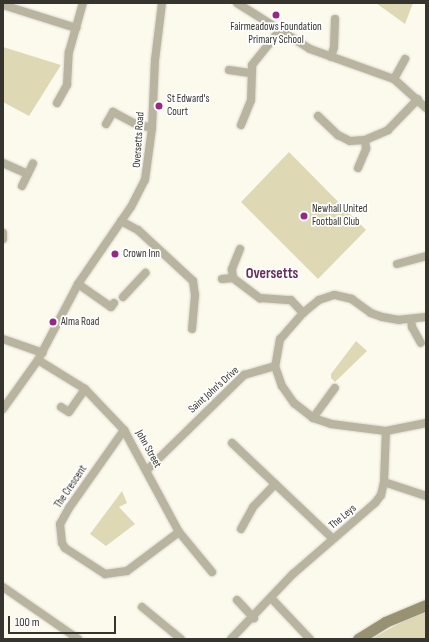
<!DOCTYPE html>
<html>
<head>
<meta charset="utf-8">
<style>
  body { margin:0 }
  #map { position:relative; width:429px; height:642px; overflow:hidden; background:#fcfaed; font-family:"Sofia Sans Condensed",sans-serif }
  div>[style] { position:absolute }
  .green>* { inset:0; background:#ded8b5 }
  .roads { filter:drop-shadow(0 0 1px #d8d6cb) drop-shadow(0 0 1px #d8d6cb) }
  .minor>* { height:8px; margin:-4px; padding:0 4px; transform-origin:4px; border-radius:4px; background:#b8b49f }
  .secondary>* { height:11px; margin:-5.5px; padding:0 5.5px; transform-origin:5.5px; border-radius:5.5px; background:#989273 }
  .dots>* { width:11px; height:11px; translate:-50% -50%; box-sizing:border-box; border:2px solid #fff; border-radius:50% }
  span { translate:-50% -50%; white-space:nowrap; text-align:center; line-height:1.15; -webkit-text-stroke:3.5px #fff; paint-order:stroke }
  .poi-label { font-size:11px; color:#35342f }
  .left { translate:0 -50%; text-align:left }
  .street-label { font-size:11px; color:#35342f }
  .district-label { font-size:15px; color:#662e5a; font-weight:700 }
  .frame { position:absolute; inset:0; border:4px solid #35342f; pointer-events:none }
  .scale { position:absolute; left:8px; top:616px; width:108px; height:18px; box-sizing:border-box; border:2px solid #35342f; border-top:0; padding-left:5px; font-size:12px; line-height:14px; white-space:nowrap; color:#35342f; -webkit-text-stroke:3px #fff; paint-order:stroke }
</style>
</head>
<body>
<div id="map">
  <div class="green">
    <i style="clip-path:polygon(376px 3px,413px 3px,405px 24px)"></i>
    <i style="clip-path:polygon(3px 47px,61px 65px,29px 116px,3px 102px)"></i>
    <i style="clip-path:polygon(289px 152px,366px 230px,318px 279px,241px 202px)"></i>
    <i style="clip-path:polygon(356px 341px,367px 351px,335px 382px,331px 378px,331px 374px)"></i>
    <i style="clip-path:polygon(122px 491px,127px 503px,119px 507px,135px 524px,106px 546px,90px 534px)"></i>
    <i style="clip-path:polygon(425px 612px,426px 639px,371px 639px,400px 623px)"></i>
  </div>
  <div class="roads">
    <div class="minor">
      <i style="left:237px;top:3px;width:86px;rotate:32.2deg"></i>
      <i style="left:310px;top:49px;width:89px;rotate:19.7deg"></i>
      <i style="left:394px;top:79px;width:43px;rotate:42.2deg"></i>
      <i style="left:3px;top:5px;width:77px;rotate:17.5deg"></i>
      <i style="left:331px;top:57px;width:10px;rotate:-73deg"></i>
      <i style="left:334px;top:47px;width:28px;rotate:-88deg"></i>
      <i style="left:229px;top:70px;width:21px;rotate:8deg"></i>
      <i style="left:394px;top:79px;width:23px;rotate:-61deg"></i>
      <i style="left:57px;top:103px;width:21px;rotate:-61deg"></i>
      <i style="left:67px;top:85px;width:33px;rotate:-87deg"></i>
      <i style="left:69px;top:52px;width:51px;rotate:-74.1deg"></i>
      <i style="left:318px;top:116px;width:28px;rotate:44deg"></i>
      <i style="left:338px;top:135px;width:13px;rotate:27deg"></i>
      <i style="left:350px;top:141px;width:15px;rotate:-4deg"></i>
      <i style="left:365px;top:140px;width:25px;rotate:-23deg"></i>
      <i style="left:388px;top:130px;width:43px;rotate:-45.9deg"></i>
      <i style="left:106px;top:124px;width:14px;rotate:-60deg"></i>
      <i style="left:113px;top:112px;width:26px;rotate:28deg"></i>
      <i style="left:136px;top:124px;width:16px;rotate:14deg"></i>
      <i style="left:241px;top:125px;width:27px;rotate:-68deg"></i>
      <i style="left:251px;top:100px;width:35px;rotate:-88deg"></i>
      <i style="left:252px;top:65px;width:45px;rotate:-51.3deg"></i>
      <i style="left:3px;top:163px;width:27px;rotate:24deg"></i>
      <i style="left:358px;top:168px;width:21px;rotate:-67deg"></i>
      <i style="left:366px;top:149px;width:9px;rotate:-96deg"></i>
      <i style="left:22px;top:186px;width:25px;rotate:-64deg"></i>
      <i style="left:121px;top:221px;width:19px;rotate:28deg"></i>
      <i style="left:138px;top:230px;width:75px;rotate:42.8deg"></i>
      <i style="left:193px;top:281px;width:14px;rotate:82deg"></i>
      <i style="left:195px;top:295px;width:34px;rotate:95deg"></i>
      <i style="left:3px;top:233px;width:6px;rotate:90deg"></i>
      <i style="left:240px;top:249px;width:22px;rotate:112deg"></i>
      <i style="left:232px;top:269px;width:9px;rotate:84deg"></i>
      <i style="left:233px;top:278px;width:34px;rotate:37deg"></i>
      <i style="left:260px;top:298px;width:31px;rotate:4deg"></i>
      <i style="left:291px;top:300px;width:18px;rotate:47deg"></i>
      <i style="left:397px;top:264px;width:30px;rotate:-15deg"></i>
      <i style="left:222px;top:279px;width:11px;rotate:-5deg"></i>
      <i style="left:78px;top:284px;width:40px;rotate:34.9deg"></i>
      <i style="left:111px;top:307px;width:5px;rotate:-53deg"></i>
      <i style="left:123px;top:297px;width:33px;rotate:-47deg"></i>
      <i style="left:426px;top:317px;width:27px;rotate:174deg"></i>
      <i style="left:399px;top:320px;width:17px;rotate:-170deg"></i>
      <i style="left:382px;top:317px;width:12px;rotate:-160deg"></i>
      <i style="left:371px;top:313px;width:24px;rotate:-144deg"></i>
      <i style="left:352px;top:299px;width:18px;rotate:-167deg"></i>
      <i style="left:334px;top:295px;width:16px;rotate:162deg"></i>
      <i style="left:319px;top:300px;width:21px;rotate:141deg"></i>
      <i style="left:303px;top:313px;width:35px;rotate:131deg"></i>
      <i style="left:280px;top:339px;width:27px;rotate:100deg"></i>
      <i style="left:275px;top:366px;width:21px;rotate:71deg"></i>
      <i style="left:282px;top:386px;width:21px;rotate:55deg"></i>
      <i style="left:294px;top:403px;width:24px;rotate:38deg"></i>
      <i style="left:313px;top:418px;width:19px;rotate:18deg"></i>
      <i style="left:331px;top:424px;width:55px;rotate:7.3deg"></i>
      <i style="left:386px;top:431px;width:41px;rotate:-11.3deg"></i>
      <i style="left:411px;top:319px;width:8px;rotate:83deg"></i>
      <i style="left:412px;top:327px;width:18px;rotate:61deg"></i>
      <i style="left:3px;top:339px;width:42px;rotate:19.3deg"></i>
      <i style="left:38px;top:360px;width:55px;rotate:31.7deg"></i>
      <i style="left:85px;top:389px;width:57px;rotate:46.4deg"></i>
      <i style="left:124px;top:430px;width:116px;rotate:61.7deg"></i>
      <i style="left:179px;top:532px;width:52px;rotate:50.5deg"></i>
      <i style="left:61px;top:407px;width:9px;rotate:32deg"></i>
      <i style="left:69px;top:412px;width:28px;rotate:-55deg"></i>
      <i style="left:3px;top:409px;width:60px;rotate:-54.5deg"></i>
      <i style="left:38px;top:360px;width:86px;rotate:-62.2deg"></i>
      <i style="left:78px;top:284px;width:93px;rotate:-55.5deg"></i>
      <i style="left:131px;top:207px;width:30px;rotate:-63deg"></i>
      <i style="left:145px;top:180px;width:52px;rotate:-82.3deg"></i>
      <i style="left:152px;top:128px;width:68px;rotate:-87.5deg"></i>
      <i style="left:155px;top:60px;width:57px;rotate:-83deg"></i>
      <i style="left:313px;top:418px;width:37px;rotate:-54deg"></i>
      <i style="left:124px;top:430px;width:95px;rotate:125.2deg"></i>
      <i style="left:69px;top:508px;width:18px;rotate:119deg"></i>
      <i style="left:60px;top:524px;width:19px;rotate:84deg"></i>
      <i style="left:62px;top:543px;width:6px;rotate:59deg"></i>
      <i style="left:65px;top:548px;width:48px;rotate:33deg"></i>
      <i style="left:105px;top:574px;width:22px;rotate:-8deg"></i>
      <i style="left:127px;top:571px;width:65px;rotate:-36.9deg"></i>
      <i style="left:232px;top:443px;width:139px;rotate:43.5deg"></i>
      <i style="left:147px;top:470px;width:136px;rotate:-44.4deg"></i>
      <i style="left:244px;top:375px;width:32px;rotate:-16deg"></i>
      <i style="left:384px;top:482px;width:44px;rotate:18.4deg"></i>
      <i style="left:241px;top:529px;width:25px;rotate:-61deg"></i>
      <i style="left:253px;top:507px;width:32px;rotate:-46deg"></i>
      <i style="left:3px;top:587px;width:91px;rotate:34.7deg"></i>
      <i style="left:272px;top:599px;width:55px;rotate:46.5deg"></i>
      <i style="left:237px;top:600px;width:25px;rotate:47deg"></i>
      <i style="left:142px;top:607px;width:50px;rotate:39.4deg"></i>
      <i style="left:231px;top:639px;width:90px;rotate:-46.4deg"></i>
      <i style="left:293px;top:574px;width:108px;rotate:-40.9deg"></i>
      <i style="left:375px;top:503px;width:10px;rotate:-53deg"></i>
      <i style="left:381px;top:495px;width:13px;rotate:-77deg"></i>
      <i style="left:384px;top:482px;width:51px;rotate:-87.8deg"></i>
    </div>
    <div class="secondary">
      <i style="left:358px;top:639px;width:32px;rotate:-32deg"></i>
      <i style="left:385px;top:622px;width:44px;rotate:-22.5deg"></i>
    </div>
  </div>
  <div class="dots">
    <i style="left:276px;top:15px;background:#972684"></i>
    <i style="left:159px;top:106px;background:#972684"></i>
    <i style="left:304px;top:216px;background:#972684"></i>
    <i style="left:115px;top:254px;background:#972684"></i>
    <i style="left:53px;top:322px;background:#972684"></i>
  </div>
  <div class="poi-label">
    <span style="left:276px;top:34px">Fairmeadows Foundation<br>Primary School</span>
    <span class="left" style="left:167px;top:106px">St Edward's<br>Court</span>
    <span class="left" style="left:312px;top:216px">Newhall United<br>Football Club</span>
    <span class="left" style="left:123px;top:254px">Crown Inn</span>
    <span class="left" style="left:61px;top:322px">Alma Road</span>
  </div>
  <div class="street-label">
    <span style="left:139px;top:140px;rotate:-86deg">Oversetts Road</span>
    <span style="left:214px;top:390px;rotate:-42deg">Saint John's Drive</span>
    <span style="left:148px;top:449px;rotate:61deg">John Street</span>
    <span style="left:71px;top:487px;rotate:-56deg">The Crescent</span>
    <span style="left:343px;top:517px;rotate:-40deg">The Leys</span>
  </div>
  <div class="district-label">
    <span style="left:272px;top:274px">Oversetts</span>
  </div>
  <div class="frame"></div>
  <div class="scale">100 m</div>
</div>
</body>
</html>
